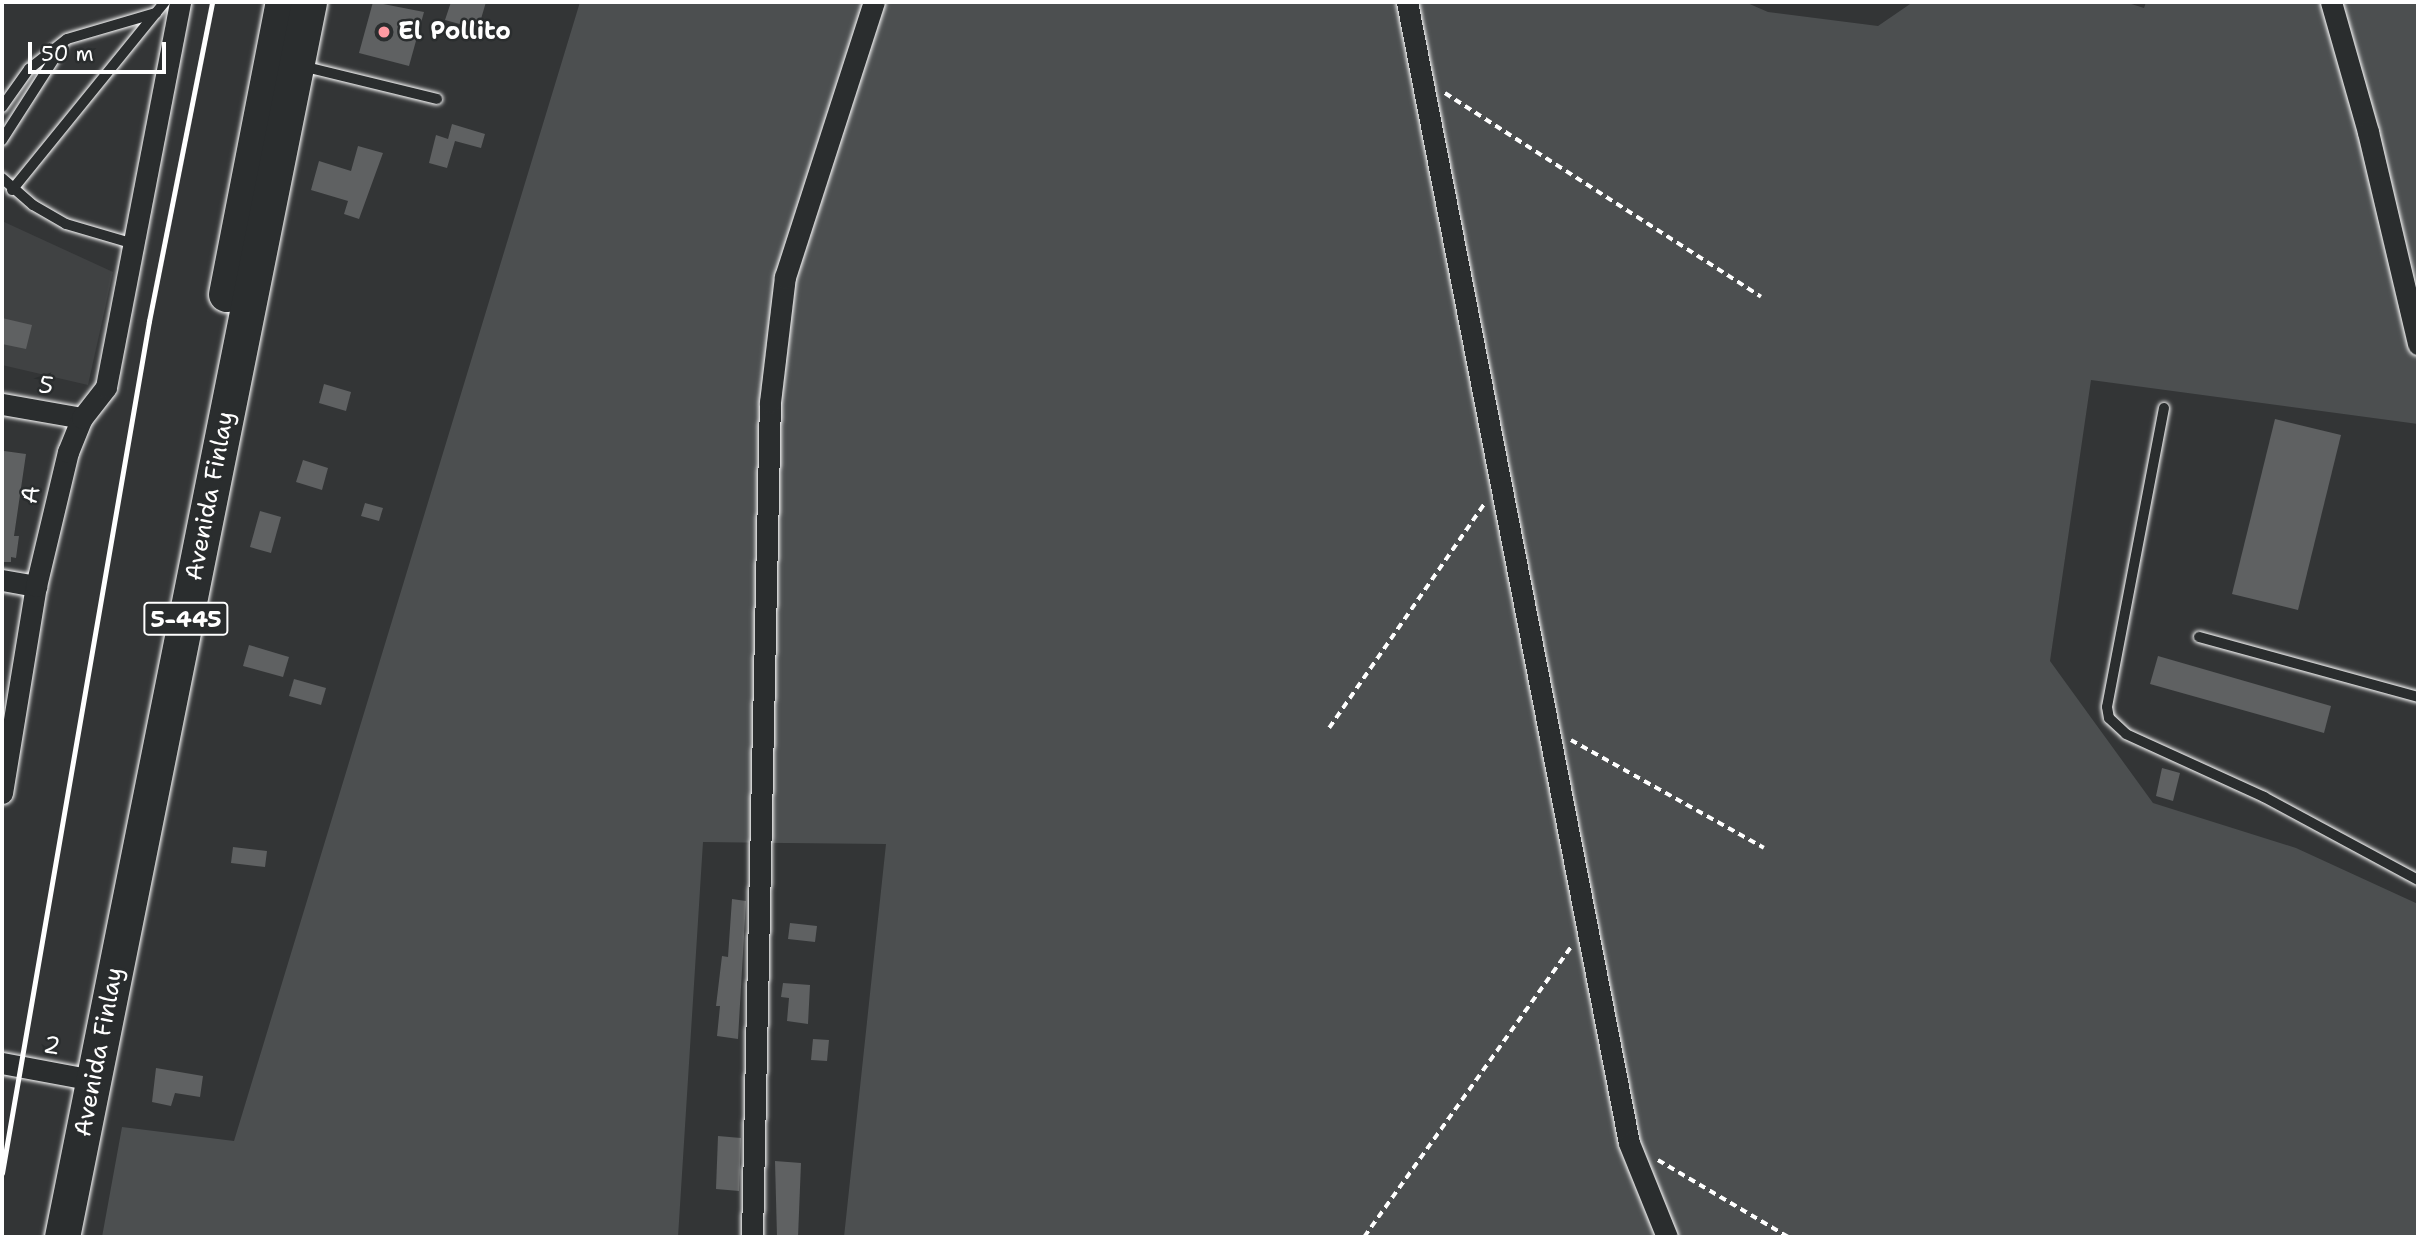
<!DOCTYPE html>
<html>
<head>
<meta charset="utf-8">
<style>
  body { margin:0 }
  #map { position:relative; width:2420px; height:1239px; overflow:hidden; background:#333536; font-family:"Shantell Sans",sans-serif }
  div>[style] { position:absolute }
  .built>* { inset:0; background:#404243 }
  .green>* { inset:0; background:#4c4f50 }
  .building>* { inset:0; background:#5f6162 }
  .path>* { height:3.5px; margin-top:-1.75px; transform-origin:0; background:repeating-linear-gradient(90deg,#fff 0 7px,transparent 0 12px) }
  .roads { filter:drop-shadow(0 0 2px #fff) drop-shadow(0 0 2px #fff) }
  .service>* { height:10px; margin:-5px; padding:0 5px; transform-origin:5px; border-radius:5px; background:#2a2d2e }
  .minor>* { height:21px; margin:-10.5px; padding:0 10.5px; transform-origin:10.5px; border-radius:10.5px; background:#2a2d2e }
  .trunk>* { height:35px; margin:-17.5px; padding:0 17.5px; transform-origin:17.5px; border-radius:17.5px; background:#2a2d2e }
  .rail>* { height:5px; margin:-2.5px; padding:0 2.5px; transform-origin:2.5px; border-radius:2.5px; background:#fff }
  .dots>* { width:19px; height:19px; translate:-50% -50%; box-sizing:border-box; border:4px solid #2a2d2e; border-radius:50% }
  span { translate:-50% -50%; white-space:nowrap; text-align:center; line-height:1.15; -webkit-text-stroke:5px #2a2d2e; paint-order:stroke }
  .shield-label span { padding:2px 5px; background:#2a2d2e; border:2px solid; border-radius:5px; -webkit-text-stroke-width:0 }
  .shield-label { font-size:23px; color:#fff; font-weight:700 }
  .poi-label { font-size:24px; color:#fff; font-weight:700 }
  .left { translate:0 -50%; text-align:left }
  .street-label { font-size:24px; color:#fff }
  .frame { position:absolute; inset:0; border:4px solid #fff; pointer-events:none }
  .scale { position:absolute; left:28px; top:42px; width:138px; height:32px; box-sizing:border-box; border:4px solid #fff; border-top:0; padding-left:9px; font-size:21px; line-height:24px; white-space:nowrap; color:#fff; -webkit-text-stroke:5px #2a2d2e; paint-order:stroke }
</style>
</head>
<body>
<div id="map">
  <div class="built">
    <i style="clip-path:polygon(2px 221px,113px 272px,88px 385px,2px 365px)"></i>
  </div>
  <div class="green">
    <i style="clip-path:polygon(580px 2px,1745px 2px,1768px 12px,1878px 26px,1913px 2px,2125px 2px,2144px 8px,2146px 2px,2418px 2px,2418px 424px,2091px 380px,2050px 661px,2153px 803px,2296px 848px,2418px 904px,2418px 1237px,844px 1237px,886px 844px,703px 842px,678px 1237px,102px 1237px,122px 1127px,234px 1141px)"></i>
  </div>
  <div class="building">
    <i style="clip-path:polygon(373px 2px,424px 12px,409px 66px,359px 53px)"></i>
    <i style="clip-path:polygon(451px 2px,486px 2px,478px 29px,445px 20px)"></i>
    <i style="clip-path:polygon(452px 124px,485px 134px,481px 148px,455px 141px,447px 168px,429px 163px,436px 135px,448px 139px)"></i>
    <i style="clip-path:polygon(358px 146px,383px 153px,359px 219px,344px 214px,348px 201px,311px 190px,319px 161px,351px 171px)"></i>
    <i style="clip-path:polygon(2px 318px,32px 325px,26px 349px,2px 344px)"></i>
    <i style="clip-path:polygon(324px 384px,351px 392px,346px 411px,319px 403px)"></i>
    <i style="clip-path:polygon(2275px 419px,2341px 435px,2298px 610px,2232px 594px)"></i>
    <i style="clip-path:polygon(4px 451px,26px 454px,14px 536px,19px 536px,16px 558px,11px 557px,11px 562px,2px 562px)"></i>
    <i style="clip-path:polygon(303px 460px,328px 468px,322px 490px,296px 482px)"></i>
    <i style="clip-path:polygon(365px 503px,383px 508px,379px 521px,361px 516px)"></i>
    <i style="clip-path:polygon(260px 511px,281px 517px,271px 553px,250px 547px)"></i>
    <i style="clip-path:polygon(249px 645px,289px 657px,283px 677px,243px 666px)"></i>
    <i style="clip-path:polygon(2158px 656px,2331px 706px,2324px 733px,2150px 684px)"></i>
    <i style="clip-path:polygon(294px 679px,326px 688px,321px 705px,289px 696px)"></i>
    <i style="clip-path:polygon(2162px 768px,2180px 773px,2173px 801px,2156px 796px)"></i>
    <i style="clip-path:polygon(233px 847px,267px 851px,265px 867px,231px 863px)"></i>
    <i style="clip-path:polygon(732px 899px,746px 901px,738px 1039px,717px 1036px,720px 1006px,716px 1006px,722px 956px,728px 957px)"></i>
    <i style="clip-path:polygon(790px 923px,817px 926px,815px 942px,788px 939px)"></i>
    <i style="clip-path:polygon(783px 983px,810px 985px,808px 1024px,787px 1021px,789px 998px,781px 997px)"></i>
    <i style="clip-path:polygon(813px 1039px,829px 1040px,827px 1061px,811px 1060px)"></i>
    <i style="clip-path:polygon(156px 1068px,203px 1076px,200px 1097px,175px 1093px,171px 1106px,152px 1102px)"></i>
    <i style="clip-path:polygon(718px 1136px,741px 1138px,739px 1191px,716px 1189px)"></i>
    <i style="clip-path:polygon(775px 1161px,801px 1163px,798px 1237px,777px 1237px)"></i>
  </div>
  <div class="path">
    <i style="left:1445px;top:93px;width:376px;rotate:32.8deg"></i>
    <i style="left:1329px;top:728px;width:274px;rotate:-55.3deg"></i>
    <i style="left:1571px;top:740px;width:221px;rotate:29.2deg"></i>
    <i style="left:1658px;top:1160px;width:151px;rotate:30.6deg"></i>
    <i style="left:1364px;top:1237px;width:359px;rotate:-54.5deg"></i>
  </div>
  <div class="roads">
    <div class="service">
      <i style="left:302px;top:66px;width:139px;rotate:13.7deg"></i>
      <i style="left:2px;top:107px;width:47px;rotate:-54.6deg"></i>
      <i style="left:29px;top:69px;width:48px;rotate:-38.3deg"></i>
      <i style="left:67px;top:39px;width:93px;rotate:-16.3deg"></i>
      <i style="left:2px;top:140px;width:109px;rotate:-57.3deg"></i>
      <i style="left:2px;top:178px;width:41px;rotate:41.1deg"></i>
      <i style="left:33px;top:205px;width:38px;rotate:30deg"></i>
      <i style="left:66px;top:224px;width:71px;rotate:16.4deg"></i>
      <i style="left:12px;top:190px;width:242px;rotate:-50.9deg"></i>
      <i style="left:2164px;top:408px;width:304px;rotate:100.8deg"></i>
      <i style="left:2107px;top:707px;width:11px;rotate:80deg"></i>
      <i style="left:2109px;top:718px;width:23px;rotate:43deg"></i>
      <i style="left:2126px;top:734px;width:152px;rotate:24.5deg"></i>
      <i style="left:2264px;top:797px;width:175px;rotate:28.3deg"></i>
      <i style="left:2199px;top:637px;width:227px;rotate:15.3deg"></i>
    </div>
    <div class="minor">
      <i style="left:1407px;top:2px;width:1162px;rotate:78.99deg"></i>
      <i style="left:1629px;top:1143px;width:101px;rotate:68deg"></i>
      <i style="left:2331px;top:2px;width:135px;rotate:74.1deg"></i>
      <i style="left:2368px;top:132px;width:218px;rotate:76.7deg"></i>
      <i style="left:2px;top:404px;width:81px;rotate:9.9deg"></i>
      <i style="left:2px;top:580px;width:35px;rotate:10deg"></i>
      <i style="left:2px;top:793px;width:210px;rotate:-80.7deg"></i>
      <i style="left:36px;top:586px;width:138px;rotate:-76.6deg"></i>
      <i style="left:68px;top:452px;width:37px;rotate:-68deg"></i>
      <i style="left:82px;top:418px;width:39px;rotate:-52deg"></i>
      <i style="left:106px;top:387px;width:392px;rotate:-79.1deg"></i>
      <i style="left:2px;top:1063px;width:93px;rotate:10.6deg"></i>
      <i style="left:752px;top:1237px;width:835px;rotate:-88.77deg"></i>
      <i style="left:770px;top:402px;width:126px;rotate:-83.2deg"></i>
      <i style="left:785px;top:277px;width:289px;rotate:-72.1deg"></i>
    </div>
    <div class="trunk">
      <i style="left:226px;top:294px;width:298px;rotate:-79deg"></i>
      <i style="left:62px;top:1237px;width:1259px;rotate:-78.69deg"></i>
    </div>
  </div>
  <div class="rail">
    <i style="left:2px;top:1173px;width:865px;rotate:-80.21deg"></i>
    <i style="left:149px;top:321px;width:325px;rotate:-78.8deg"></i>
  </div>
  <div class="dots">
    <i style="left:384px;top:32px;background:#ff9aa2"></i>
  </div>
  <div class="shield-label">
    <span style="left:186px;top:619px">5-445</span>
  </div>
  <div class="poi-label">
    <span class="left" style="left:398px;top:32px">El Pollito</span>
  </div>
  <div class="street-label">
    <span style="left:46px;top:386px;rotate:10deg">5</span>
    <span style="left:31px;top:495px;rotate:-77deg">A</span>
    <span style="left:210px;top:496px;rotate:-79deg">Avenida Finlay</span>
    <span style="left:52px;top:1046px;rotate:11deg">2</span>
    <span style="left:99px;top:1052px;rotate:-79deg">Avenida Finlay</span>
  </div>
  <div class="frame"></div>
  <div class="scale">50 m</div>
</div>
</body>
</html>
